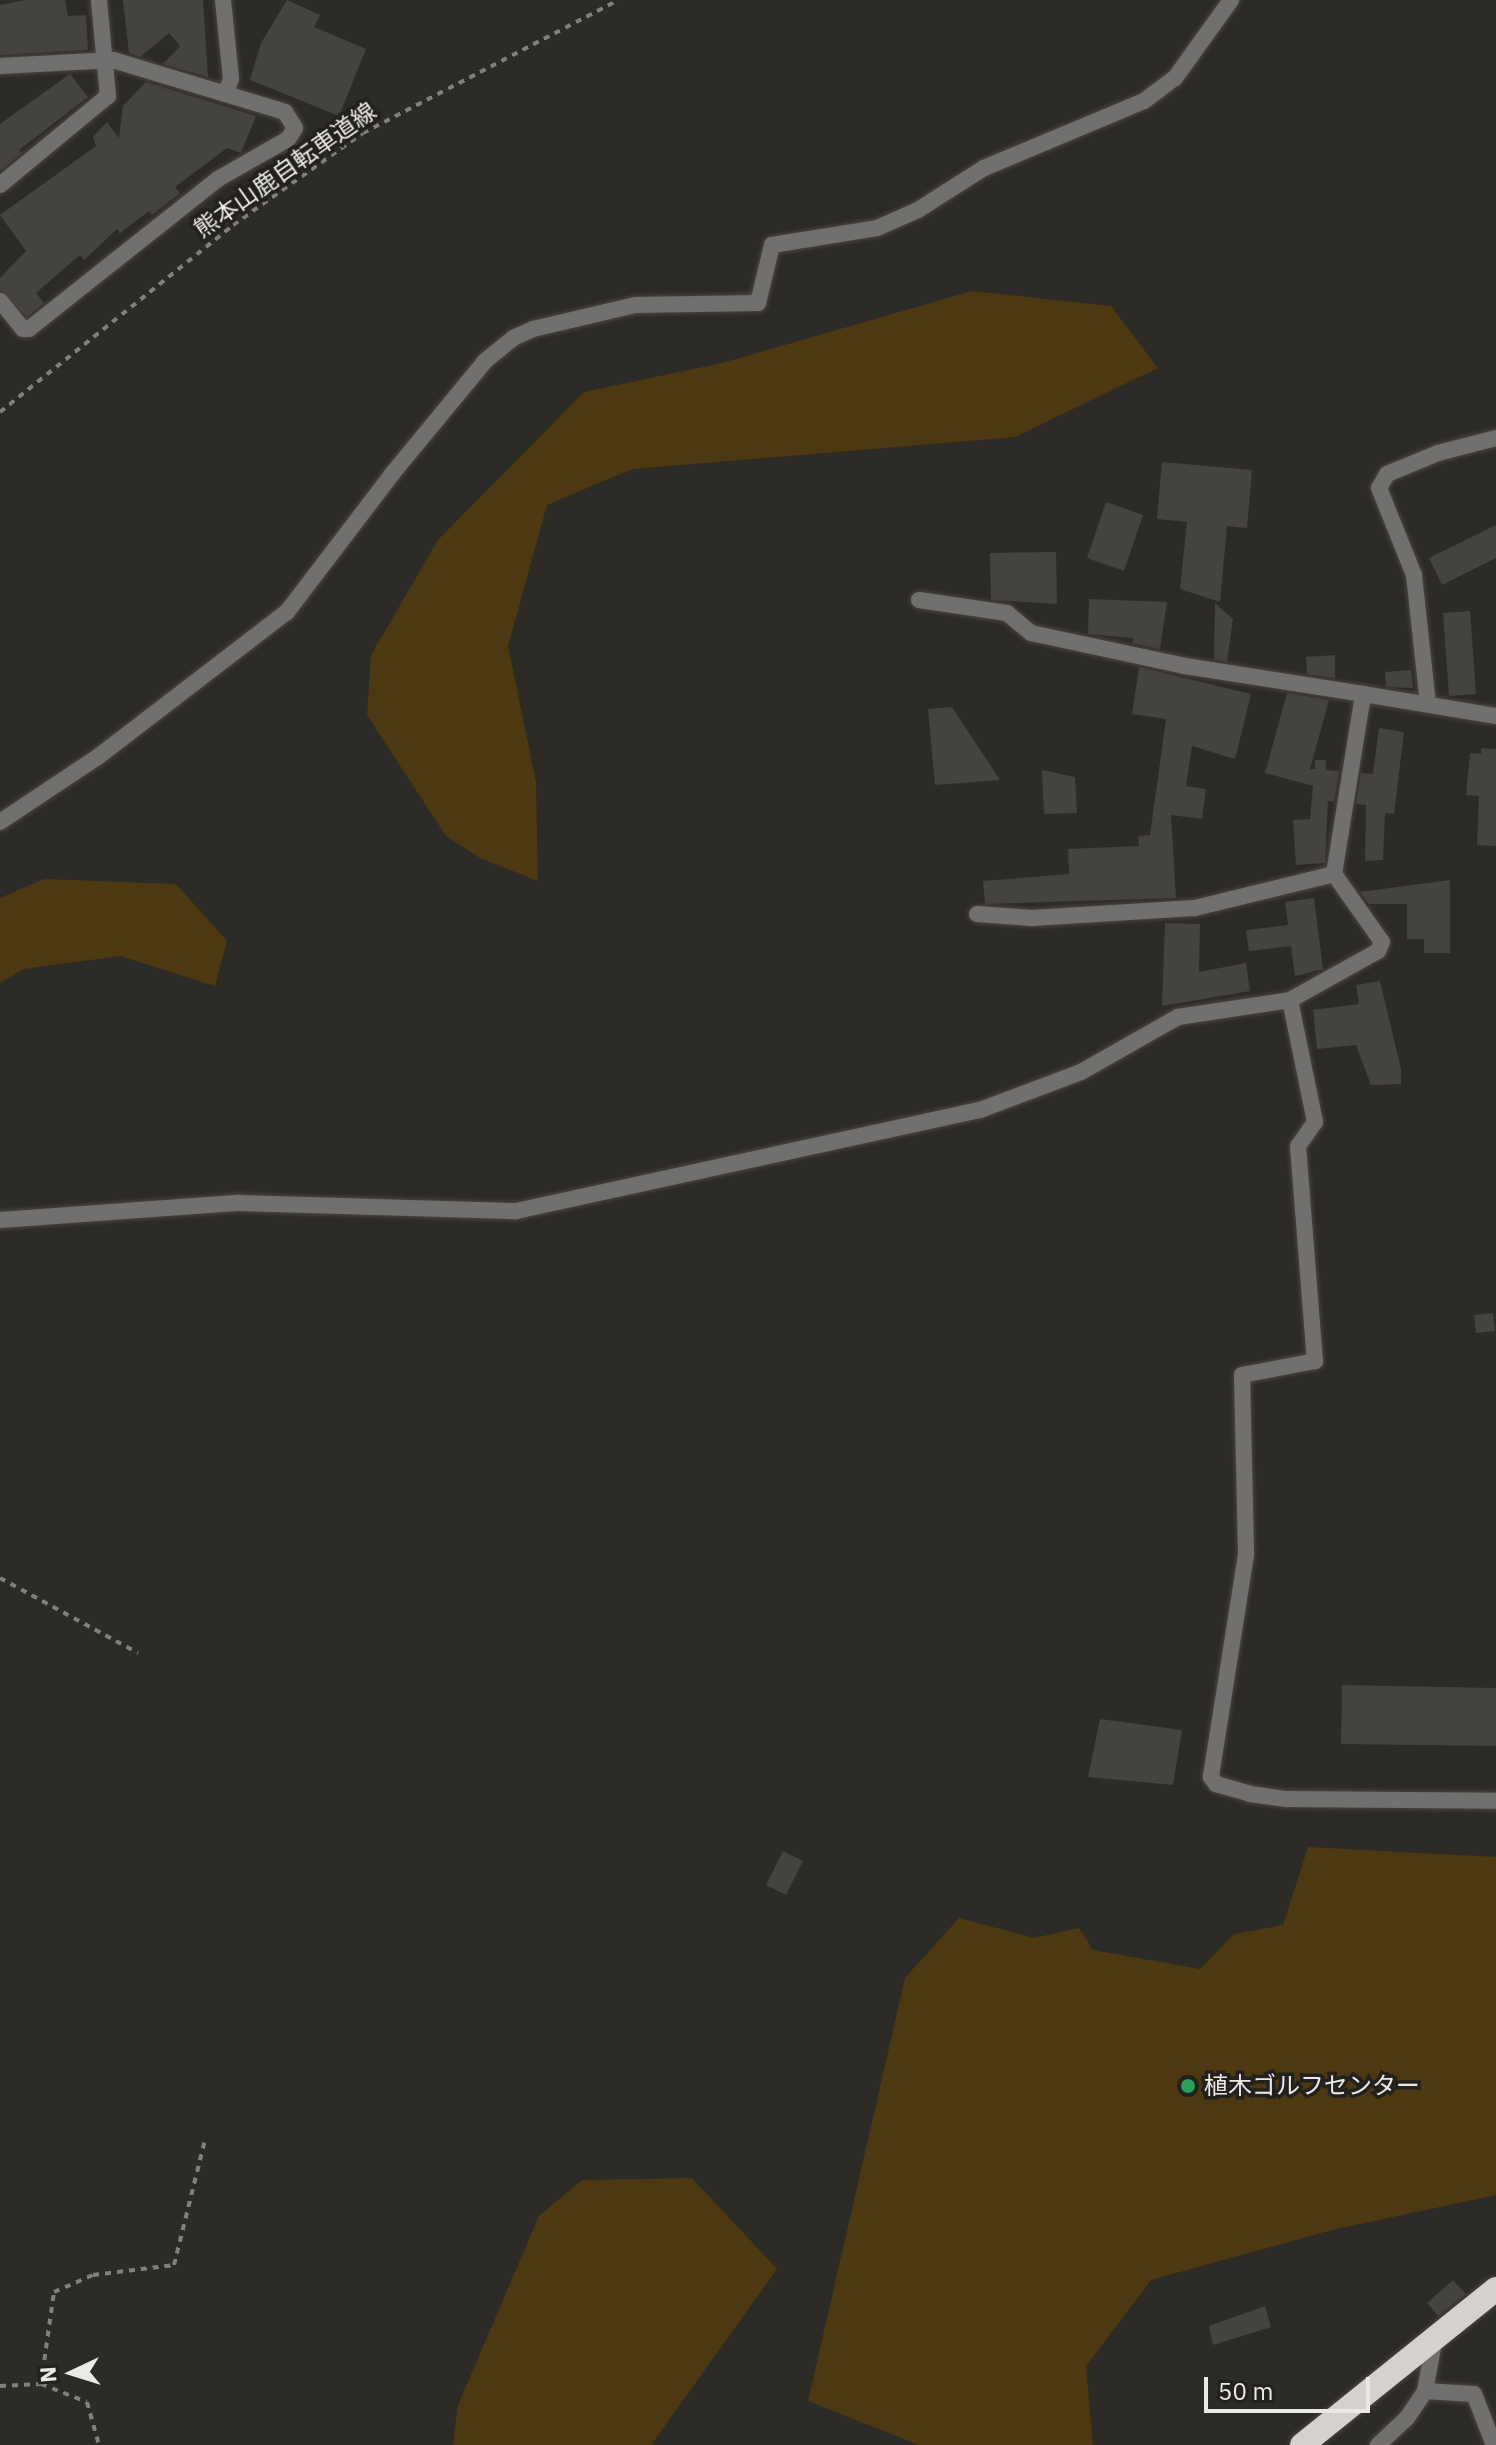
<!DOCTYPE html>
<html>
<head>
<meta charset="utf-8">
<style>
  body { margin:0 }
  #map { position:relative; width:1496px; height:2445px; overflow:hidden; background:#2d2b27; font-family:"IBM Plex Sans","Noto Sans JP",sans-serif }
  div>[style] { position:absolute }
  .green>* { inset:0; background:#4c3811 }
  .building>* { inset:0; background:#45433f }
  .path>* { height:4px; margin-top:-2px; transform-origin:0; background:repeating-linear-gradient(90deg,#82807d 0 6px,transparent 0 12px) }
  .roads { filter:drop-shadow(0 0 2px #484642) drop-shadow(0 0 2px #484642) }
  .street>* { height:16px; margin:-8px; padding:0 8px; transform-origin:8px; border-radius:8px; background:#72706f }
  .highway>* { height:24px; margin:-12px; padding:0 12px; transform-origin:12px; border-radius:12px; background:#d6d1cd }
  .dots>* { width:22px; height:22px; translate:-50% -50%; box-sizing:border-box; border:4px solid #23211d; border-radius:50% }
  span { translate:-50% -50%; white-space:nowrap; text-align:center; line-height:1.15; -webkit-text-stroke:7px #23211d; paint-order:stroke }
  .street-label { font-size:24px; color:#ebe9e6 }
  .poi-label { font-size:24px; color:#ebe9e6 }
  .left { translate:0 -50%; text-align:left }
  .north { position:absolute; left:32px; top:2333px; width:80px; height:80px; -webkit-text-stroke:6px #23211d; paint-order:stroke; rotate:266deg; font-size:22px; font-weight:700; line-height:32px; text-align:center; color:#ebe9e6 }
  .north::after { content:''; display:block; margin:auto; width:28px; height:36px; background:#ebe9e6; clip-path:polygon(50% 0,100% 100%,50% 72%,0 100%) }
  .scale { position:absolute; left:1204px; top:2377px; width:166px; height:36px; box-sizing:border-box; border:4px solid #ebe9e6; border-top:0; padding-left:10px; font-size:24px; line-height:28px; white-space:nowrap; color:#ebe9e6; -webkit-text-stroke:6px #23211d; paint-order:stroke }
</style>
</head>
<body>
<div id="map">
  <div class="green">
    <i style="clip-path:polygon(972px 291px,1111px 306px,1158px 368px,1015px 437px,632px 469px,547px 505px,508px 646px,536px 782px,538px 881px,480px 858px,446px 836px,367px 715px,371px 655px,438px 540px,584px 392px,722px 363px)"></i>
    <i style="clip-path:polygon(44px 879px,176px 884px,227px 941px,215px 986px,120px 956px,24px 969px,0 983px,0 898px)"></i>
    <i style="clip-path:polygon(1308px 1847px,1496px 1857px,1496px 2195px,1332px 2230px,1151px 2280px,1086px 2366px,1093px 2445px,919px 2445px,808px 2401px,905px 1978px,959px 1918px,1034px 1938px,1079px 1928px,1093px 1950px,1200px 1969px,1234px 1934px,1283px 1925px)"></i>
    <i style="clip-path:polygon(692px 2178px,777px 2269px,651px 2445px,453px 2445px,458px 2405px,539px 2216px,582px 2180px)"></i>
  </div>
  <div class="building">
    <i style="clip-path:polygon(25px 0,65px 0,68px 16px,86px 15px,88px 50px,0 55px,0 5px)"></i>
    <i style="clip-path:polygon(123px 0,203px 0,208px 77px,163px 64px,180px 46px,169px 33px,140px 57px,129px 53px)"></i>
    <i style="clip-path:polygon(287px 0,320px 15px,314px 27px,366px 49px,339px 116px,250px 80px,261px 43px)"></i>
    <i style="clip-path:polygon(70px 74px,88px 97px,19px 150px,22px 153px,0 171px,0 124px)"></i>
    <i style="clip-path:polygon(146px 82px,256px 116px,241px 153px,227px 148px,175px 187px,180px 193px,152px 215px,149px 211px,120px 233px,117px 229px,84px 260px,80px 255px,36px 293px,44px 303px,27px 317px,0 290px,0 278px,26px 251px,0 215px,96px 146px,93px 137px,107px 122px,119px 138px,123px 106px)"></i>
    <i style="clip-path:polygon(1162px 462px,1252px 470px,1247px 528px,1227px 526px,1220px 602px,1180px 589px,1187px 522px,1157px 519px)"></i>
    <i style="clip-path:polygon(1106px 502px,1143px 515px,1124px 571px,1087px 558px)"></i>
    <i style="clip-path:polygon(1496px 525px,1496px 558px,1442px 585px,1429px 558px)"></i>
    <i style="clip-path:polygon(1056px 552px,1057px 604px,991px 600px,990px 553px)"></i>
    <i style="clip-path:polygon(1089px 599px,1167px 602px,1160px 649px,1132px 643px,1133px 638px,1088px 634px)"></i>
    <i style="clip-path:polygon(1215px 603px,1233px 619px,1227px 662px,1214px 659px)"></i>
    <i style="clip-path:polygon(1470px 611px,1476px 694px,1449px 696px,1443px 613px)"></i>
    <i style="clip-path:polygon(1335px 655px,1335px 678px,1307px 674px,1306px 657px)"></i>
    <i style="clip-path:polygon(1139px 667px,1251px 694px,1235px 759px,1192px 746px,1186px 786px,1206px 789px,1202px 819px,1171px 815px,1176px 898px,985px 904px,983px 881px,1069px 874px,1068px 849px,1139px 846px,1138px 836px,1150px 835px,1166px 719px,1132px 714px)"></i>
    <i style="clip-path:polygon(1411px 670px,1413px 688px,1386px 687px,1385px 672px)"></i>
    <i style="clip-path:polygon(1287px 693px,1329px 700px,1310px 769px,1315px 769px,1315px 760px,1326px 760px,1326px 770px,1339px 771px,1334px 802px,1328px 801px,1325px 863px,1296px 865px,1293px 820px,1310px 819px,1313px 786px,1265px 773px)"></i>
    <i style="clip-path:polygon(952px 707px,1000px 780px,935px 785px,928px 709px)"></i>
    <i style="clip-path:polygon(1379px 728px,1404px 732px,1394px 814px,1385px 813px,1383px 860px,1365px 861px,1366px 805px,1356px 804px,1361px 773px,1373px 774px)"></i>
    <i style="clip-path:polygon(1481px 748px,1496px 749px,1496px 846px,1477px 845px,1479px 796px,1466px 795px,1470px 753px,1481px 754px)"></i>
    <i style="clip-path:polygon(1042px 770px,1075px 777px,1077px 813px,1044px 814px)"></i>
    <i style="clip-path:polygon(1450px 880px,1450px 953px,1424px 953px,1424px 939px,1407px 939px,1407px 904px,1369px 904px,1360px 892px)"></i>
    <i style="clip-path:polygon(1314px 898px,1323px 969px,1295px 976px,1291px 946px,1249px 951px,1246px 930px,1288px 925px,1285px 902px)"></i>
    <i style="clip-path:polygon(1165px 923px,1200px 924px,1199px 972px,1246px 963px,1250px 991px,1162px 1006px)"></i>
    <i style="clip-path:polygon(1380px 981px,1401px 1069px,1401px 1084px,1371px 1085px,1356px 1045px,1317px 1049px,1313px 1010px,1359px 1004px,1356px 985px)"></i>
    <i style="clip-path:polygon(1493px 1313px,1495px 1331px,1476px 1333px,1474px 1315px)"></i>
    <i style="clip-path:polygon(1342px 1685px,1496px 1688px,1496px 1746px,1341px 1744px)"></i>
    <i style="clip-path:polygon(1100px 1719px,1182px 1730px,1173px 1785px,1088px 1777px)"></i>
    <i style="clip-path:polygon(783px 1851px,803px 1861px,786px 1895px,766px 1885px)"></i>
    <i style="clip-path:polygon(1453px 2280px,1466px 2294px,1438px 2316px,1427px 2303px)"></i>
    <i style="clip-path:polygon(1265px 2306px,1271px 2327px,1213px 2345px,1209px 2326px)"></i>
  </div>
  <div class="path">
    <i style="left:0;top:412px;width:299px;rotate:-38.7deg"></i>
    <i style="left:233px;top:225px;width:159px;rotate:-35.3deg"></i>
    <i style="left:363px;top:133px;width:288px;rotate:-27.5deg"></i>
    <i style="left:0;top:1578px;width:157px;rotate:28.5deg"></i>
    <i style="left:41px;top:2384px;width:93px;rotate:-82deg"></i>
    <i style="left:54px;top:2292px;width:43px;rotate:-23.6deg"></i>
    <i style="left:93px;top:2275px;width:82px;rotate:-7deg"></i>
    <i style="left:174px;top:2265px;width:129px;rotate:-76.1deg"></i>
    <i style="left:0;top:2386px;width:41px;rotate:-2.8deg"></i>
    <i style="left:41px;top:2384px;width:49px;rotate:21.4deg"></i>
    <i style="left:87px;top:2402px;width:45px;rotate:74.4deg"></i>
  </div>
  <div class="roads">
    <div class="street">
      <i style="left:223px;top:0;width:79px;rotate:84.2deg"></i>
      <i style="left:231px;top:79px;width:14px;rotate:111deg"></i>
      <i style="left:0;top:66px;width:113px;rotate:-3deg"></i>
      <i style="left:113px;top:60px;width:180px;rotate:16.8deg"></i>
      <i style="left:285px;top:112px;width:19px;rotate:58deg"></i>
      <i style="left:295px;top:128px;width:13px;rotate:122deg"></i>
      <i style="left:288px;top:139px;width:81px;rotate:150.3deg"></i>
      <i style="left:218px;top:179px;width:241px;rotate:141.6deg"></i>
      <i style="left:29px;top:329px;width:6px;rotate:180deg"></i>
      <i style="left:23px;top:329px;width:36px;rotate:-129deg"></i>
      <i style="left:0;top:185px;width:140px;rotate:-39.5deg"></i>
      <i style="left:108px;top:96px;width:96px;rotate:-95.4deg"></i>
      <i style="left:919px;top:600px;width:89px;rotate:8.4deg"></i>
      <i style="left:1007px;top:613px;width:31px;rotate:40deg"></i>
      <i style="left:1031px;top:633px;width:157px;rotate:12.1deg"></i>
      <i style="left:1185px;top:666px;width:180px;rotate:8.9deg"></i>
      <i style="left:1428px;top:704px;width:130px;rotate:-96.2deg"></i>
      <i style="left:1414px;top:575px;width:94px;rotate:-111.9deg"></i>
      <i style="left:1379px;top:488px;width:16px;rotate:-60deg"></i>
      <i style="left:1387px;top:474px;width:55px;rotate:-22.4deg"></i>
      <i style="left:1438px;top:453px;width:60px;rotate:-14.5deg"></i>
      <i style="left:0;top:822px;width:119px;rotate:-33.7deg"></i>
      <i style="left:99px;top:756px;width:237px;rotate:-37.5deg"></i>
      <i style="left:287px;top:612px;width:173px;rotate:-52.7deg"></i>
      <i style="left:392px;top:474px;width:146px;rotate:-50.5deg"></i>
      <i style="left:485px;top:361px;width:36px;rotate:-39deg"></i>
      <i style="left:513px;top:338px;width:22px;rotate:-24deg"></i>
      <i style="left:533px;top:329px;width:105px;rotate:-13.2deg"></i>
      <i style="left:635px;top:305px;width:123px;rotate:-0.9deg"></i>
      <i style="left:758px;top:303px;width:60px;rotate:-76.4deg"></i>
      <i style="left:772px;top:245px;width:106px;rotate:-9.2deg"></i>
      <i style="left:877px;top:228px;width:45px;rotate:-23.7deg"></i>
      <i style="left:918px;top:210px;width:78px;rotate:-32.5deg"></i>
      <i style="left:984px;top:168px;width:173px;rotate:-22.7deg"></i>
      <i style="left:1144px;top:101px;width:39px;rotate:-37deg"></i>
      <i style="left:1175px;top:78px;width:96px;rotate:-54.3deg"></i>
      <i style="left:977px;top:914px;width:55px;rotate:4.2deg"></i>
      <i style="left:1032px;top:918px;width:163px;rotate:-3.5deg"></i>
      <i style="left:1195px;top:908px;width:143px;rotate:-13.7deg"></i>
      <i style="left:1290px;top:1000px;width:125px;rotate:78.4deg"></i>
      <i style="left:1315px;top:1122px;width:29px;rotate:125deg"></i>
      <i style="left:1298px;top:1146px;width:216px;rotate:85.5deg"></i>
      <i style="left:1315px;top:1361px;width:74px;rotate:169.1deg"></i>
      <i style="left:1242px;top:1375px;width:180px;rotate:88.7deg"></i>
      <i style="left:1246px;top:1555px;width:225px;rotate:99deg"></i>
      <i style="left:1211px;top:1777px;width:9px;rotate:54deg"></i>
      <i style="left:1216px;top:1784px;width:35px;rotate:16deg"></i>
      <i style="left:1250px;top:1794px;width:37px;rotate:8deg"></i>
      <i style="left:1287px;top:1799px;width:209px;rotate:0.5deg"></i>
      <i style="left:0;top:1220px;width:240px;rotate:-4.1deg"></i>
      <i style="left:239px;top:1203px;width:277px;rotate:1.7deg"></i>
      <i style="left:516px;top:1211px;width:475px;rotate:-12.3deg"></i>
      <i style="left:980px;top:1110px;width:108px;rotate:-20.6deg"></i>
      <i style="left:1081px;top:1072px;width:112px;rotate:-29.6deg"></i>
      <i style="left:1178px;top:1017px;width:113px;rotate:-8.6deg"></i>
      <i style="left:1290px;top:1000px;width:101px;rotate:-29.1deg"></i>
      <i style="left:1378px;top:951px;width:10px;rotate:-66deg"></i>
      <i style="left:1382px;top:942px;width:83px;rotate:-125.2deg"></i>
      <i style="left:1334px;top:874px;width:182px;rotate:-80.8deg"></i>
      <i style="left:1363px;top:694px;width:135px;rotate:9.4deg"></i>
      <i style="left:1425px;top:2391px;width:49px;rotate:3.5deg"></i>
      <i style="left:1474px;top:2394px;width:55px;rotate:68.6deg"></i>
      <i style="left:1378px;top:2445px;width:40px;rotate:-43deg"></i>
      <i style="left:1407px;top:2418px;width:32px;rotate:-56deg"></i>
      <i style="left:1425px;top:2391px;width:55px;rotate:-79.5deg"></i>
    </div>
    <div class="highway">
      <i style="left:1302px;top:2445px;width:249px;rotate:-38.8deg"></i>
    </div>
  </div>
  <div class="dots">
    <i style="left:1188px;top:2086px;background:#2e9e5b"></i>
  </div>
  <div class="street-label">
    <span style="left:285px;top:170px;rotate:-35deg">熊本山鹿自転車道線</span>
  </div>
  <div class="poi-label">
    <span class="left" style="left:1204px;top:2086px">植木ゴルフセンター</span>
  </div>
  <div class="north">N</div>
  <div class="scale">50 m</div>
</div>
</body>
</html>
